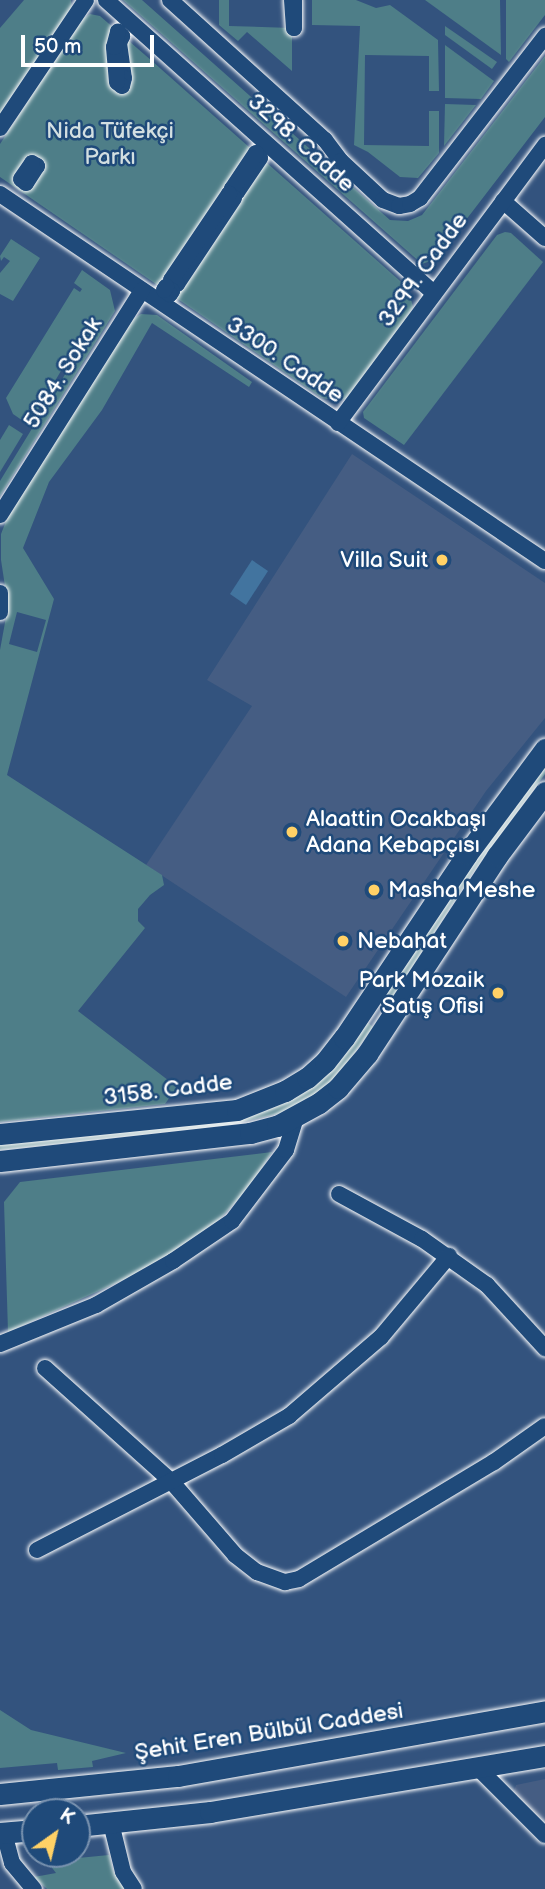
<!DOCTYPE html>
<html>
<head>
<meta charset="utf-8">
<style>
  body { margin:0 }
  #map { position:relative; width:545px; height:1889px; overflow:hidden; background:#33537e; font-family:"Balsamiq Sans",sans-serif }
  div>[style] { position:absolute }
  .built>* { inset:0; background:#455d83 }
  .green>* { inset:0; background:#4e7e88 }
  .water>* { inset:0; background:#42749f }
  .roads { filter:drop-shadow(0 0 2px #fff) drop-shadow(0 0 2px #fff) }
  .street>* { height:16px; margin:-8px; padding:0 8px; transform-origin:8px; border-radius:8px; background:#1f4a7a }
  .secondary>* { height:21px; margin:-10.5px; padding:0 10.5px; transform-origin:10.5px; border-radius:10.5px; background:#1f4a7a }
  .dots>* { width:19px; height:19px; translate:-50% -50%; box-sizing:border-box; border:4px solid #1f4a7a; border-radius:50% }
  span { translate:-50% -50%; white-space:nowrap; text-align:center; line-height:1.15; -webkit-text-stroke:5px #1f4a7a; paint-order:stroke }
  .park-label { font-size:23px; color:#d3dfe1 }
  .street-label { font-size:23px; color:#fff }
  .poi-label { font-size:23px; color:#fff }
  .right { translate:-100% -50%; text-align:right }
  .left { translate:0 -50%; text-align:left }
  .north { position:absolute; left:21px; top:1798px; width:70px; height:70px; box-sizing:border-box; background:#1f4a7a; border:2px solid #7992af; border-radius:50%; rotate:34deg; font-size:19px; font-weight:700; line-height:28px; text-align:center; color:#fff }
  .north::after { content:''; display:block; margin:auto; width:24px; height:32px; background:#ffd166; clip-path:polygon(50% 0,100% 100%,50% 72%,0 100%) }
  .scale { position:absolute; left:21px; top:35px; width:133px; height:32px; box-sizing:border-box; border:4px solid #fff; border-top:0; padding-left:9px; font-size:21px; line-height:24px; white-space:nowrap; color:#fff; -webkit-text-stroke:5px #1f4a7a; paint-order:stroke }
</style>
</head>
<body>
<div id="map">
  <div class="built">
    <i style="clip-path:polygon(352px 454px,545px 583px,545px 718px,486px 791px,346px 997px,146px 865px,252px 706px,207px 680px)"></i>
    <i style="clip-path:polygon(545px 1779px,545px 1824px,513px 1794px,516px 1785px)"></i>
  </div>
  <div class="green">
    <i style="clip-path:polygon(24px 0,71px 0,72px 8px,0 115px,0 28px)"></i>
    <i style="clip-path:polygon(123px 0,142px 0,390px 220px,408px 221px,422px 215px,545px 56px,545px 117px,436px 259px,422px 264px)"></i>
    <i style="clip-path:polygon(219px 0,229px 0,229px 26px,292px 28px,292px 71px,247px 32px,238px 41px,219px 25px)"></i>
    <i style="clip-path:polygon(312px 0,356px 0,376px 8px,390px 5px,438px 40px,439px 91px,429px 91px,429px 56px,365px 55px,364px 145px,429px 146px,429px 111px,439px 111px,439px 153px,418px 178px,400px 177px,368px 152px,354px 145px,360px 26px,312px 25px)"></i>
    <i style="clip-path:polygon(425px 0,500px 0,501px 55px)"></i>
    <i style="clip-path:polygon(506px 0,545px 0,545px 15px,509px 62px,506px 59px)"></i>
    <i style="clip-path:polygon(90px 14px,100px 16px,152px 61px,408px 288px,413px 307px,409px 316px,350px 397px,339px 401px,322px 398px,0 177px,0 144px,81px 20px)"></i>
    <i style="clip-path:polygon(445px 26px,497px 62px,492px 69px,445px 35px)"></i>
    <i style="clip-path:polygon(445px 45px,494px 81px,481px 99px,445px 98px)"></i>
    <i style="clip-path:polygon(445px 104px,476px 105px,444px 146px)"></i>
    <i style="clip-path:polygon(505px 232px,511px 233px,543px 262px,404px 445px,364px 418px,363px 412px,497px 235px)"></i>
    <i style="clip-path:polygon(11px 239px,40px 258px,13px 301px,0 294px,0 273px,10px 261px,4px 257px,1px 261px,0 256px)"></i>
    <i style="clip-path:polygon(82px 270px,110px 290px,115px 311px,0 496px,0 481px,86px 340px,81px 337px,29px 425px,13px 414px,6px 398px,74px 288px,80px 292px,82px 289px,74px 283px)"></i>
    <i style="clip-path:polygon(evenodd,141px 314px,157px 315px,252px 382px,249px 387px,152px 323px,102px 410px,49px 482px,23px 548px,54px 599px,7px 775px,162px 875px,164px 885px,150px 895px,138px 909px,138px 921px,145px 928px,78px 1011px,177px 1087px,165px 1104px,0 1122px,0 650px,8px 606px,1px 560px,1px 534px,10px 511px,133px 319px,141px 314px,17px 612px,46px 620px,37px 652px,9px 644px,17px 612px)"></i>
    <i style="clip-path:polygon(9px 425px,23px 434px,0 472px,0 440px)"></i>
    <i style="clip-path:polygon(545px 762px,545px 774px,471px 875px,388px 1005px,381px 1000px,464px 872px)"></i>
    <i style="clip-path:polygon(367px 1022px,373px 1027px,340px 1073px,312px 1097px,281px 1113px,229px 1125px,0 1150px,0 1143px,263px 1111px,292px 1099px,320px 1081px,343px 1057px)"></i>
    <i style="clip-path:polygon(272px 1152px,249px 1188px,215px 1224px,154px 1266px,8px 1332px,4px 1202px,20px 1182px)"></i>
    <i style="clip-path:polygon(0 1710px,31px 1730px,126px 1753px,92px 1761px,93px 1767px,58px 1770px,57px 1763px,0 1768px)"></i>
    <i style="clip-path:polygon(109px 1855px,114px 1873px,129px 1889px,47px 1889px,34px 1877px,56px 1873px,47px 1861px)"></i>
  </div>
  <div class="water">
    <i style="clip-path:polygon(252px 560px,268px 571px,246px 605px,230px 594px)"></i>
  </div>
  <div class="roads">
    <div class="street">
      <i style="left:106px;top:0;width:440px;rotate:41.8deg"></i>
      <i style="left:170px;top:0;width:209px;rotate:42.1deg"></i>
      <i style="left:325px;top:140px;width:26px;rotate:53deg"></i>
      <i style="left:341px;top:161px;width:57px;rotate:42.9deg"></i>
      <i style="left:383px;top:200px;width:17px;rotate:21deg"></i>
      <i style="left:399px;top:206px;width:11px;rotate:-10deg"></i>
      <i style="left:410px;top:204px;width:12px;rotate:-31deg"></i>
      <i style="left:420px;top:198px;width:205px;rotate:-52.3deg"></i>
      <i style="left:292px;top:0;width:28px;rotate:86deg"></i>
      <i style="left:294px;top:28px;width:28px;rotate:-90deg"></i>
      <i style="left:118px;top:32px;width:6px;rotate:45deg"></i>
      <i style="left:122px;top:36px;width:8px;rotate:113deg"></i>
      <i style="left:119px;top:43px;width:35px;rotate:82deg"></i>
      <i style="left:124px;top:78px;width:8px;rotate:104deg"></i>
      <i style="left:122px;top:86px;width:6px;rotate:-141deg"></i>
      <i style="left:117px;top:82px;width:35px;rotate:-95deg"></i>
      <i style="left:114px;top:47px;width:16px;rotate:-75deg"></i>
      <i style="left:0;top:128px;width:154px;rotate:-56.1deg"></i>
      <i style="left:256px;top:153px;width:6px;rotate:51deg"></i>
      <i style="left:260px;top:158px;width:41px;rotate:124.1deg"></i>
      <i style="left:237px;top:192px;width:6px;rotate:-149deg"></i>
      <i style="left:232px;top:189px;width:43px;rotate:-56.3deg"></i>
      <i style="left:32px;top:163px;width:6px;rotate:31deg"></i>
      <i style="left:37px;top:166px;width:20px;rotate:123deg"></i>
      <i style="left:26px;top:183px;width:6px;rotate:-141deg"></i>
      <i style="left:21px;top:179px;width:19px;rotate:-55deg"></i>
      <i style="left:0;top:194px;width:657px;rotate:33.96deg"></i>
      <i style="left:229px;top:194px;width:6px;rotate:39deg"></i>
      <i style="left:234px;top:198px;width:103px;rotate:123.5deg"></i>
      <i style="left:177px;top:284px;width:7px;rotate:-146deg"></i>
      <i style="left:171px;top:280px;width:104px;rotate:-56deg"></i>
      <i style="left:503px;top:201px;width:56px;rotate:41.4deg"></i>
      <i style="left:166px;top:287px;width:7px;rotate:34deg"></i>
      <i style="left:172px;top:291px;width:4px;rotate:124deg"></i>
      <i style="left:170px;top:294px;width:7px;rotate:-146deg"></i>
      <i style="left:164px;top:290px;width:4px;rotate:-56deg"></i>
      <i style="left:338px;top:423px;width:347px;rotate:-53.3deg"></i>
      <i style="left:0;top:515px;width:266px;rotate:-57.7deg"></i>
      <i style="left:0;top:593px;width:19px;rotate:90deg"></i>
      <i style="left:339px;top:1194px;width:94px;rotate:28.5deg"></i>
      <i style="left:422px;top:1239px;width:80px;rotate:35.3deg"></i>
      <i style="left:487px;top:1285px;width:86px;rotate:47.4deg"></i>
      <i style="left:0;top:1344px;width:104px;rotate:-22.1deg"></i>
      <i style="left:96px;top:1305px;width:89px;rotate:-29.7deg"></i>
      <i style="left:173px;top:1261px;width:71px;rotate:-34.1deg"></i>
      <i style="left:232px;top:1221px;width:89px;rotate:-52.7deg"></i>
      <i style="left:286px;top:1150px;width:34px;rotate:-73deg"></i>
      <i style="left:45px;top:1368px;width:169px;rotate:41.9deg"></i>
      <i style="left:171px;top:1481px;width:98px;rotate:49.1deg"></i>
      <i style="left:235px;top:1555px;width:28px;rotate:38deg"></i>
      <i style="left:257px;top:1572px;width:30px;rotate:20deg"></i>
      <i style="left:285px;top:1582px;width:14px;rotate:-12deg"></i>
      <i style="left:299px;top:1579px;width:227px;rotate:-31deg"></i>
      <i style="left:494px;top:1462px;width:62px;rotate:-35.2deg"></i>
      <i style="left:37px;top:1550px;width:208px;rotate:-27.2deg"></i>
      <i style="left:222px;top:1455px;width:78px;rotate:-30.2deg"></i>
      <i style="left:289px;top:1416px;width:121px;rotate:-40.7deg"></i>
      <i style="left:381px;top:1337px;width:106px;rotate:-50deg"></i>
      <i style="left:477px;top:1767px;width:96px;rotate:45deg"></i>
      <i style="left:111px;top:1823px;width:50px;rotate:76.2deg"></i>
      <i style="left:123px;top:1872px;width:20px;rotate:57deg"></i>
      <i style="left:4px;top:1833px;width:31px;rotate:75deg"></i>
      <i style="left:12px;top:1863px;width:34px;rotate:50deg"></i>
    </div>
    <div class="secondary">
      <i style="left:0;top:1134px;width:238px;rotate:-5.8deg"></i>
      <i style="left:237px;top:1110px;width:52px;rotate:-21.6deg"></i>
      <i style="left:285px;top:1091px;width:26px;rotate:-31deg"></i>
      <i style="left:307px;top:1078px;width:24px;rotate:-42deg"></i>
      <i style="left:325px;top:1062px;width:31px;rotate:-52deg"></i>
      <i style="left:344px;top:1038px;width:221px;rotate:-56.2deg"></i>
      <i style="left:467px;top:854px;width:131px;rotate:-53.4deg"></i>
      <i style="left:0;top:1161px;width:252px;rotate:-6.4deg"></i>
      <i style="left:250px;top:1133px;width:28px;rotate:-15deg"></i>
      <i style="left:277px;top:1126px;width:48px;rotate:-28.7deg"></i>
      <i style="left:319px;top:1103px;width:24px;rotate:-38deg"></i>
      <i style="left:338px;top:1088px;width:45px;rotate:-49.5deg"></i>
      <i style="left:367px;top:1054px;width:237px;rotate:-56.7deg"></i>
      <i style="left:497px;top:856px;width:80px;rotate:-53.1deg"></i>
      <i style="left:0;top:1794px;width:179px;rotate:-5.8deg"></i>
      <i style="left:178px;top:1776px;width:373px;rotate:-10deg"></i>
      <i style="left:77px;top:1826px;width:134px;rotate:-6deg"></i>
      <i style="left:210px;top:1812px;width:340px;rotate:-9.5deg"></i>
      <i style="left:0;top:1833px;width:35px;rotate:-5deg"></i>
    </div>
  </div>
  <div class="dots">
    <i style="left:442px;top:560px;background:#ffd166"></i>
    <i style="left:292px;top:832px;background:#ffd166"></i>
    <i style="left:374px;top:890px;background:#ffd166"></i>
    <i style="left:343px;top:941px;background:#ffd166"></i>
    <i style="left:498px;top:993px;background:#ffd166"></i>
  </div>
  <div class="park-label">
    <span style="left:110px;top:144px">Nida Tüfekçi<br>Parkı</span>
  </div>
  <div class="street-label">
    <span style="left:301px;top:143px;rotate:42deg">3298. Cadde</span>
    <span style="left:423px;top:270px;rotate:-54deg">3299. Cadde</span>
    <span style="left:285px;top:360px;rotate:34deg">3300. Cadde</span>
    <span style="left:63px;top:373px;rotate:-58deg">5084. Sokak</span>
    <span style="left:168px;top:1090px;rotate:-7deg">3158. Cadde</span>
    <span style="left:269px;top:1732px;rotate:-9deg">Şehit Eren Bülbül Caddesi</span>
  </div>
  <div class="poi-label">
    <span class="right" style="left:428px;top:560px">Villa Suit</span>
    <span class="left" style="left:306px;top:832px">Alaattin Ocakbaşı<br>Adana Kebapçısı</span>
    <span class="left" style="left:388px;top:890px">Masha Meshe</span>
    <span class="left" style="left:357px;top:941px">Nebahat</span>
    <span class="right" style="left:484px;top:993px">Park Mozaik<br>Satış Ofisi</span>
  </div>
  <div class="north">K</div>
  <div class="scale">50 m</div>
</div>
</body>
</html>
